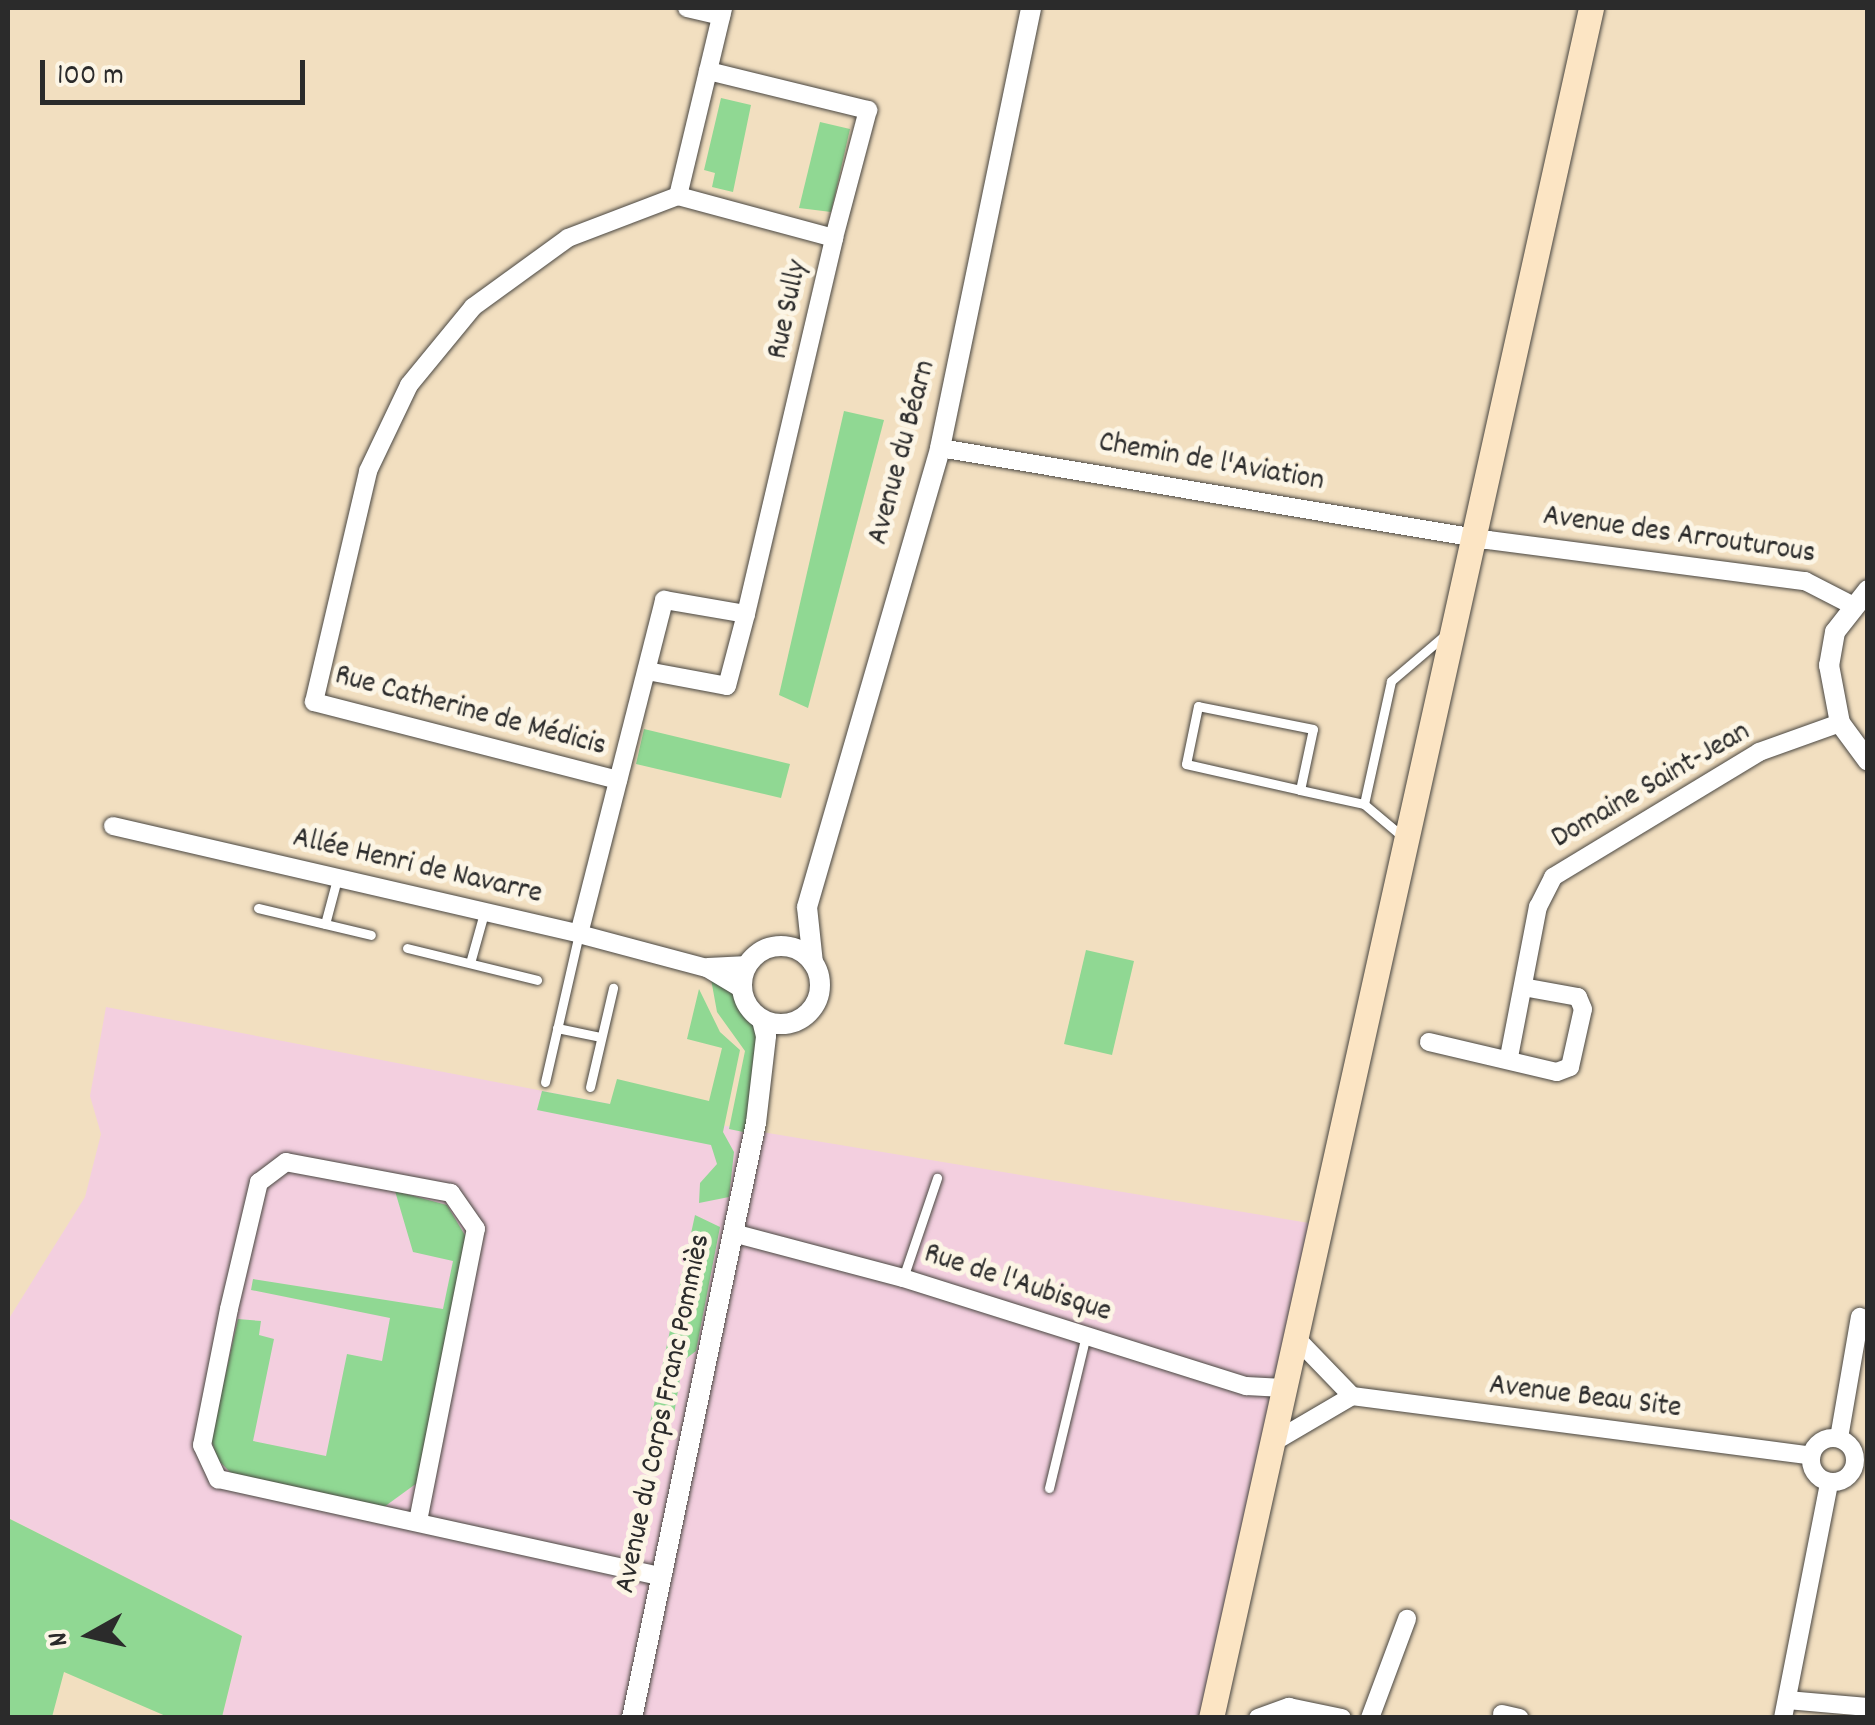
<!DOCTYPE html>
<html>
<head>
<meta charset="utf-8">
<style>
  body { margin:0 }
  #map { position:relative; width:1875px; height:1725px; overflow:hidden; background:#f2dfc0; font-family:Dekko,sans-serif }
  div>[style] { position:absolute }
  .built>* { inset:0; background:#f3cfdf }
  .green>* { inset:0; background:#90d893 }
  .roads { filter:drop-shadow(0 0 2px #494641) drop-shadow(0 0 2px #494641) }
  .service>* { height:9px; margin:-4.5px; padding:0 4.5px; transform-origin:4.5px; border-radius:4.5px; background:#fff }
  .minor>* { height:18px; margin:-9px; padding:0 9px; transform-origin:9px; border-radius:9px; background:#fff }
  .minor>.ring { margin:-9px; padding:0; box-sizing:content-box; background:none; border:18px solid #fff; border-radius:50% }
  .tertiary>* { height:20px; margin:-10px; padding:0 10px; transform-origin:10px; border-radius:10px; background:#fff }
  .tertiary>.ring { margin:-10px; padding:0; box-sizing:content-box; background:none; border:20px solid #fff; border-radius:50% }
  .secondary>* { height:25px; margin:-12.5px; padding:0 12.5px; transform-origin:12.5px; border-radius:12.5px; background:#fce5c4 }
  span { translate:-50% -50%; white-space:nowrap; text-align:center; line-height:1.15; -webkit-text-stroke:10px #fcf5e5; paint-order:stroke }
  .street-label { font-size:30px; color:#2b2b2b }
  .frame { position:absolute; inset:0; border:10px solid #2b2b2b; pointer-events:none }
  .north { position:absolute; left:40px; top:1585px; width:100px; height:100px; -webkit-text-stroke:8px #fcf5e5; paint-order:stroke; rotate:262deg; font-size:28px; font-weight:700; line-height:40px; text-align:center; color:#2b2b2b }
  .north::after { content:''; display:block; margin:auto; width:35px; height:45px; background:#2b2b2b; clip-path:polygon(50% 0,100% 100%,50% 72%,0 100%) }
  .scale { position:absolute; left:40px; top:60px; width:265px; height:45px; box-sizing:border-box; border:5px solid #2b2b2b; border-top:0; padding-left:12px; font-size:30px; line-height:35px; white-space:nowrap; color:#2b2b2b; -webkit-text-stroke:8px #fcf5e5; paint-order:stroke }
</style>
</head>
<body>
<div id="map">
  <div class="built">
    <i style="clip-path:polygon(106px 1007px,720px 1125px,1321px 1225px,1211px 1717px,222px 1717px,242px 1636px,8px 1518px,8px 1320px,85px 1197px,101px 1134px,90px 1096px)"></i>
  </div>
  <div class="green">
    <i style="clip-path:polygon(721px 98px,751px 105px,733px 192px,712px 187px,715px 173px,704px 170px)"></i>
    <i style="clip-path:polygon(820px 122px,850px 129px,831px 212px,799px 208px)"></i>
    <i style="clip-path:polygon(844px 411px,884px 420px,808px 708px,779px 695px)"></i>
    <i style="clip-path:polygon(644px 729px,790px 764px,781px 798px,636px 764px)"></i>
    <i style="clip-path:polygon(1086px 950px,1134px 961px,1112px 1055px,1064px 1044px)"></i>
    <i style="clip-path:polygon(711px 979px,736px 990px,760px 1034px,748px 1133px,729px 1129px,745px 1051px,717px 1012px)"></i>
    <i style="clip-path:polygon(699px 989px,720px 1032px,740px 1050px,723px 1132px,734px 1152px,729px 1197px,699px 1203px,700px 1183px,717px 1164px,711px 1145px,537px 1110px,542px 1091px,610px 1104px,617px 1079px,709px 1101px,722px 1048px,687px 1039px)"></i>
    <i style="clip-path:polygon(395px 1191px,447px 1205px,466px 1237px,417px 1483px,384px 1507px,235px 1477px,218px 1460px,211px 1439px,238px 1319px,261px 1321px,259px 1335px,274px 1339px,253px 1441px,326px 1456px,347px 1354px,382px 1361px,390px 1318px,251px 1290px,253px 1279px,443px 1309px,453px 1261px,413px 1252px)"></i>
    <i style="clip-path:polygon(695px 1215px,720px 1227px,696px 1351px,683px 1361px,673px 1420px,659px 1436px,648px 1432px)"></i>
    <i style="clip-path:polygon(8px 1518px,242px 1636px,222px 1717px,168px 1717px,64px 1672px,52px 1717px,8px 1717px)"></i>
  </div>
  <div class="roads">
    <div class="service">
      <i style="left:1300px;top:790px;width:62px;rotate:-78deg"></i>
      <i style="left:1313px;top:729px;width:117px;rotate:-168.7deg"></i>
      <i style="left:1198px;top:706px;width:59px;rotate:101.7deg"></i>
      <i style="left:1186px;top:764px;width:117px;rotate:12.8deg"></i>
      <i style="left:1300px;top:790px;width:66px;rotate:12.3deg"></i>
      <i style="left:1403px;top:837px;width:51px;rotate:-139.8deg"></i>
      <i style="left:1364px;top:804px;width:126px;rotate:-77.6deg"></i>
      <i style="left:1391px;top:681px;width:72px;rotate:-40.5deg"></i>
      <i style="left:258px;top:908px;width:116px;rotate:13.4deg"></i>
      <i style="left:325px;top:924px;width:47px;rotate:-75.1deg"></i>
      <i style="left:407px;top:948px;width:134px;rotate:13.8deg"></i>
      <i style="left:470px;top:963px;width:52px;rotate:-74.4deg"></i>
      <i style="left:557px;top:1028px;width:45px;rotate:11.6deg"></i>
      <i style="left:545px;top:1082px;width:152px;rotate:-77.1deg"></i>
      <i style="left:590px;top:1087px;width:102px;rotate:-76.9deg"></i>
      <i style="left:903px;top:1278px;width:106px;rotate:-71.2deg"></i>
      <i style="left:1049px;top:1488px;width:157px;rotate:-76.4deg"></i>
    </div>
    <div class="minor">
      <i style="left:687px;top:8px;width:35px;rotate:13deg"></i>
      <i style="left:708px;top:71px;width:165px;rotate:13.7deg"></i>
      <i style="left:868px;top:110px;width:132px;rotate:104.9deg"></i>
      <i style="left:940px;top:448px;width:556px;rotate:9.53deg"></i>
      <i style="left:1488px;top:540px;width:320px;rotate:7.4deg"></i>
      <i style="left:1805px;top:581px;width:53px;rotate:27.1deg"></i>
      <i style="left:647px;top:671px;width:81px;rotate:10.6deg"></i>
      <i style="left:727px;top:686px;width:74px;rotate:-75.2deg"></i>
      <i style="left:618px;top:780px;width:314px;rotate:-165.6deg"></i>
      <i style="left:314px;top:702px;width:237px;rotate:-76.8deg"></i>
      <i style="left:368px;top:471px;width:95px;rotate:-64.5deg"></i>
      <i style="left:409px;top:385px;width:101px;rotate:-50.6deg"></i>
      <i style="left:473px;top:307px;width:117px;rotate:-36deg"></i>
      <i style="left:568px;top:238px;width:118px;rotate:-20.9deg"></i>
      <i style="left:113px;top:826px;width:478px;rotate:13deg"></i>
      <i style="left:579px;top:934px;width:132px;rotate:14.9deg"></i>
      <i style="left:707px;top:968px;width:41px;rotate:31deg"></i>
      <i style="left:579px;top:934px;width:345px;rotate:-75.7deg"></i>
      <i style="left:664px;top:600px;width:83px;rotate:9.7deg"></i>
      <i style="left:746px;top:614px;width:386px;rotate:-76.8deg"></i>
      <i style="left:834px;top:238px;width:162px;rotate:-164.9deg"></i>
      <i style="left:678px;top:196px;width:193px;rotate:-76.5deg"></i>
      <i style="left:708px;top:967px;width:40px;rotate:-2.9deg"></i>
      <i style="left:1429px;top:1042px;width:131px;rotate:13.2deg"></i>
      <i style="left:1557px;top:1072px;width:14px;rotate:-21deg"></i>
      <i style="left:1570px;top:1067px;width:59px;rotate:-77.4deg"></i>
      <i style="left:1583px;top:1009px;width:13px;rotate:-113deg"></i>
      <i style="left:1578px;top:997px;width:56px;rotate:-169.7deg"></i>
      <i style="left:1509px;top:1057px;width:153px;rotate:-79.1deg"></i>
      <i style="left:1538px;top:907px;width:34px;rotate:-63deg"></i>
      <i style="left:1553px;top:877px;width:241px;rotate:-31.2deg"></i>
      <i style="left:1759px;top:752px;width:86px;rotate:-19.7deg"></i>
      <i style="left:733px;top:1233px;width:176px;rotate:14.8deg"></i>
      <i style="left:903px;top:1278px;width:360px;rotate:17.5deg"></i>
      <i style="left:1246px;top:1386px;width:38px;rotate:3deg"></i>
      <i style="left:1296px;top:1338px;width:81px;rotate:46deg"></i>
      <i class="ring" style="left:1811px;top:1438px;width:26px;height:26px"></i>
      <i style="left:1839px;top:1438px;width:123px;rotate:-80.2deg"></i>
      <i style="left:1272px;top:1443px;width:93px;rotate:-30.4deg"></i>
      <i style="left:1352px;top:1396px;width:463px;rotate:7.4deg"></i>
      <i style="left:418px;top:1521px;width:298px;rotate:-78.8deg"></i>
      <i style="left:476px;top:1229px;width:44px;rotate:-124.8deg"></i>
      <i style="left:451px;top:1193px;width:168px;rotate:-169.4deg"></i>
      <i style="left:286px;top:1162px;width:34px;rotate:143deg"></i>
      <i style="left:259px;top:1182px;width:130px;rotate:103.3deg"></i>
      <i style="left:229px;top:1309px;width:139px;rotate:101.2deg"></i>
      <i style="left:202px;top:1445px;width:38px;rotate:65deg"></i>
      <i style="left:218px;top:1479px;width:455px;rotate:12.4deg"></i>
      <i style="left:1787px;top:1700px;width:81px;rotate:4.9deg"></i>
      <i style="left:1502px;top:1714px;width:18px;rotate:13deg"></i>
      <i style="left:1258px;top:1718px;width:33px;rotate:-20deg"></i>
      <i style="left:1289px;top:1707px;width:54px;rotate:11.7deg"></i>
      <i style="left:1370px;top:1718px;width:106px;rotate:-69.5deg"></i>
      <i style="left:1783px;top:1718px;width:239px;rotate:-78.9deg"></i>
    </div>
    <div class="tertiary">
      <i style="left:1868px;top:590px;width:53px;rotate:128.2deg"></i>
      <i style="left:1835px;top:632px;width:34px;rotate:100deg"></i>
      <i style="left:1829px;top:665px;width:59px;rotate:79.3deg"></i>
      <i style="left:1840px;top:723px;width:47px;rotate:53.6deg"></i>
      <i class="ring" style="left:742px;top:946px;width:58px;height:58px"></i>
      <i style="left:813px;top:963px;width:56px;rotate:-96.1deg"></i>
      <i style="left:807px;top:907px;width:478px;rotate:-73.8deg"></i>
      <i style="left:940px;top:448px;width:449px;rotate:-78.3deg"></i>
      <i style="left:632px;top:1718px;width:608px;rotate:-78.23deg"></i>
      <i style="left:756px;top:1123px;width:88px;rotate:-83.4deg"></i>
      <i style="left:766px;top:1036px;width:16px;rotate:-104deg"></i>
    </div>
    <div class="secondary">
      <i style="left:1211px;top:1718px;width:1752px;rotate:-77.47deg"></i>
    </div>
  </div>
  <div class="street-label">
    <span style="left:790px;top:310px;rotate:-78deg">Rue Sully</span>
    <span style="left:904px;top:453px;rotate:-75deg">Avenue du Béarn</span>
    <span style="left:1211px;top:464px;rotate:10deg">Chemin de l'Aviation</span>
    <span style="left:1679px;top:537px;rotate:8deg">Avenue des Arrouturous</span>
    <span style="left:470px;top:713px;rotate:15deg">Rue Catherine de Médicis</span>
    <span style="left:1652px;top:787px;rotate:-30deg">Domaine Saint-Jean</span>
    <span style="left:417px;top:868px;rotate:13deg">Allée Henri de Navarre</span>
    <span style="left:1017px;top:1285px;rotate:18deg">Rue de l'Aubisque</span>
    <span style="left:1585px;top:1399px;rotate:7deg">Avenue Beau Site</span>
    <span style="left:665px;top:1414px;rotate:-78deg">Avenue du Corps Franc Pommiès</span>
  </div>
  <div class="frame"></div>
  <div class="north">N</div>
  <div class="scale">100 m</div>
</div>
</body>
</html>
